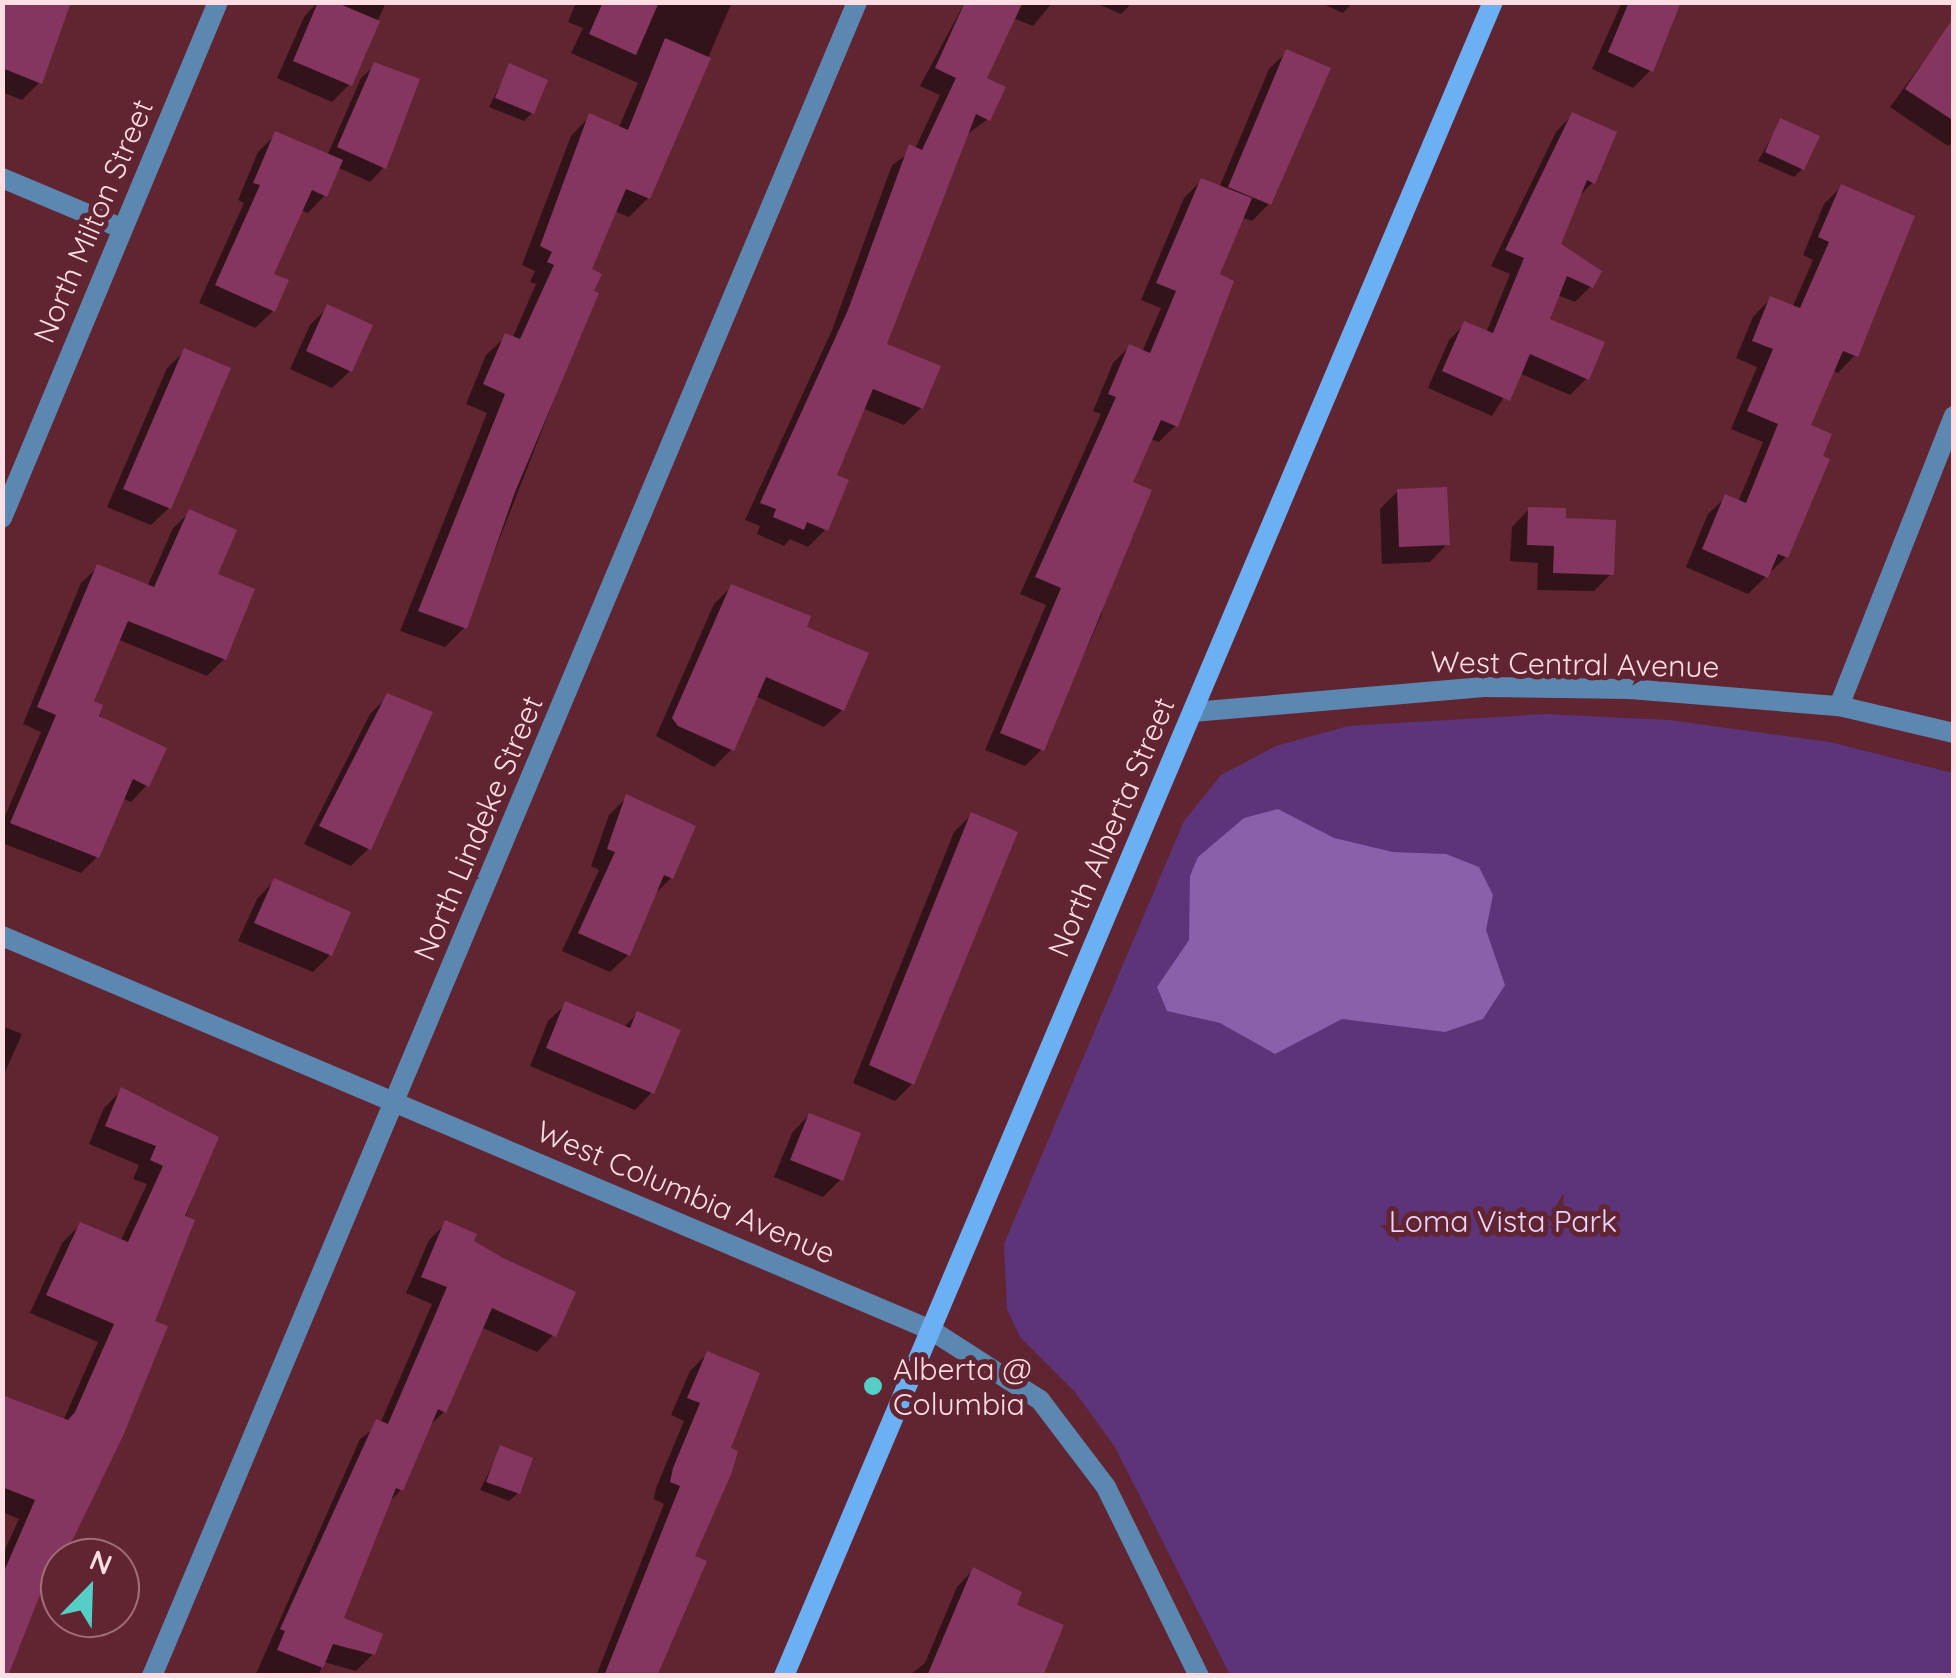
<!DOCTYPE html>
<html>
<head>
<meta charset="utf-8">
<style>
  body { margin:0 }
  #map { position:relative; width:1956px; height:1678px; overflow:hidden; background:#612431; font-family:Quicksand,sans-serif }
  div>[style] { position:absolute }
  .green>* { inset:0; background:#5d347a }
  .forest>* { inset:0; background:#8960a9 }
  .shadow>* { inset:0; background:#0007 }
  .building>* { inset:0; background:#843660 }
  .minor>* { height:20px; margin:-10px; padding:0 10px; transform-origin:10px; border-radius:10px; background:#5c87b1 }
  .secondary>* { height:20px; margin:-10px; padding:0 10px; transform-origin:10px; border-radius:10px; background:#6bb0f4 }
  .dots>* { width:28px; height:28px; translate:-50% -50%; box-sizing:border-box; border:5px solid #612431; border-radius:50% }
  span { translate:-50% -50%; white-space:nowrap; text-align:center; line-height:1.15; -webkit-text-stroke:10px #612431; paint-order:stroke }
  .street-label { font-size:30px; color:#fedee2 }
  .park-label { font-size:30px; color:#ead5fd }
  .poi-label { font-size:30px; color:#fedee2 }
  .left { translate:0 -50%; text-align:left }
  .frame { position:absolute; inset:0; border:5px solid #fedee2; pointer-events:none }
  .north { position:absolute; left:40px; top:1538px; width:100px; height:100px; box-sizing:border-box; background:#612431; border:2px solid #a06e78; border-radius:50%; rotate:23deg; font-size:28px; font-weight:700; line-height:40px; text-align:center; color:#fedee2 }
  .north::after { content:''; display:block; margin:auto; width:35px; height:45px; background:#55cec5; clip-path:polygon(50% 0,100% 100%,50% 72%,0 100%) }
</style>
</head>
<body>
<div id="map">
  <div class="green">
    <i style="clip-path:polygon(1545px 714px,1669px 720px,1830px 742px,1953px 773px,1953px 1675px,1230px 1675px,1115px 1447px,1075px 1392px,1020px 1337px,1007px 1309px,1004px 1244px,1184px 821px,1221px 775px,1276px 746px,1348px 726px)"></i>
  </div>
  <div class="forest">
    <i style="clip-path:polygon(1278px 809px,1334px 838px,1393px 852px,1446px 854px,1479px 867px,1493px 895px,1486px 930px,1505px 985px,1483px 1019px,1445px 1032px,1342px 1019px,1275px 1054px,1220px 1023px,1167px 1011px,1157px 987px,1189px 940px,1190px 876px,1198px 857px,1244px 818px)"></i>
  </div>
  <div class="shadow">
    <i style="clip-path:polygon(2px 2px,40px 82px,22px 100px,2px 92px)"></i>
    <i style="clip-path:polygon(318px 2px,386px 2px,350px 84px,332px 102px,277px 78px,304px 17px)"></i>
    <i style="clip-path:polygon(576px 2px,732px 2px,648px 198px,629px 217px,614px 211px,588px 270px,595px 295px,465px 627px,445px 647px,400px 631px,487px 413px,466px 404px,486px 355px,506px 336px,512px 339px,536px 284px,530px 282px,535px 271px,522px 265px,571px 136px,590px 116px,618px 129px,638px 83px,571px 53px,583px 28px,568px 22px)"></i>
    <i style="clip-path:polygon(965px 2px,1053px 2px,1033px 26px,1013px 18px,984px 80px,988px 119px,966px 135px,884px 346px,921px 408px,904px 425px,862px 408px,834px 476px,826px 529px,808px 547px,790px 539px,784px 546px,757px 534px,760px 526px,745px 520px,832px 330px,892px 165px,915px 149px,940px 95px,920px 86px)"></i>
    <i style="clip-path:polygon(1093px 2px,1133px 2px,1121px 14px)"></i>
    <i style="clip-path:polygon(1319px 2px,1353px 2px,1343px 13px)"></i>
    <i style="clip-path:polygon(1622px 2px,1677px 2px,1651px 70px,1633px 88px,1592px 69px)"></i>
    <i style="clip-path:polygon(1941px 38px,1954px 46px,1954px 141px,1948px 146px,1890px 107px)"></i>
    <i style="clip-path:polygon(1287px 52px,1269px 204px,1252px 221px,1241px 217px,1216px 276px,1175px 426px,1159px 442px,1150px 439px,1130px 483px,1101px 616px,1042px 749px,1025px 766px,985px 750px,1046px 605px,1020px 594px,1101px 414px,1093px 411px,1113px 363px,1130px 346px,1142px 352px,1161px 308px,1141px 300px,1184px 198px,1201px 181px,1219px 188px,1269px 69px)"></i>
    <i style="clip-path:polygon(375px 65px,416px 80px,383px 168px,370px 182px,337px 167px,325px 195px,308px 213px,301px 210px,271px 275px,273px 311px,255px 328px,199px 303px,244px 203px,238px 200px,258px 152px,276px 134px,327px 156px,361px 78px)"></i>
    <i style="clip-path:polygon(510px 66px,532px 113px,524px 121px,489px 107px)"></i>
    <i style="clip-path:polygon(1572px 115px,1593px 182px,1577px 199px,1558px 245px,1591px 286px,1575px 302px,1557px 295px,1547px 320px,1602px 344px,1586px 379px,1570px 395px,1519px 373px,1492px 416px,1428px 388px,1449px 340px,1465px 324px,1486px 333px,1510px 274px,1491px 266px,1556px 132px)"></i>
    <i style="clip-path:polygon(1781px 121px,1802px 169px,1794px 177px,1758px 161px)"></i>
    <i style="clip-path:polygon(1841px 187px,1855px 355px,1838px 373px,1832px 370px,1808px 426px,1786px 557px,1748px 594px,1686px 567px,1708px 514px,1726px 497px,1738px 502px,1763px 442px,1731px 429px,1757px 367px,1736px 358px,1753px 317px,1770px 299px,1792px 308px,1813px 260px,1803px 255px,1824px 204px)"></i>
    <i style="clip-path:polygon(328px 307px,350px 371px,332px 388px,290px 369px,310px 325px)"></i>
    <i style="clip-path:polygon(185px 351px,169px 508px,151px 525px,107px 507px,167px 368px)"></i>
    <i style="clip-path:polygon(1398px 491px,1447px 544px,1430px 562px,1382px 564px,1380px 509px)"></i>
    <i style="clip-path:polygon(1529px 509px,1564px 520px,1611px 574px,1594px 591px,1537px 590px,1538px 563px,1510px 561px,1512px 527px)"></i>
    <i style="clip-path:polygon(190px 512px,224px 659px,207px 676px,117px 639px,91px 702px,147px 785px,131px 802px,122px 798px,97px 857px,81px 873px,2px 843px,2px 823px,41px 732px,23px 724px,81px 583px,98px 567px,147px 587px,173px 528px)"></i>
    <i style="clip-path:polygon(731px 587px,804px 628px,842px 710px,824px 727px,755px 696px,731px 750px,714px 767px,656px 736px,714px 604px)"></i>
    <i style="clip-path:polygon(388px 696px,369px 848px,351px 866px,304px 844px,370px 714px)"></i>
    <i style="clip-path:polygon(627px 797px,671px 878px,653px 896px,628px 955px,610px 972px,562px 951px,599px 870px,591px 866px,609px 815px)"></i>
    <i style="clip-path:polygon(971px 815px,912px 1084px,895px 1101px,853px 1083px,954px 832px)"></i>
    <i style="clip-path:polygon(274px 881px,330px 955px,313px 972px,238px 941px,257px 899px)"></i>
    <i style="clip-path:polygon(566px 1004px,623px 1028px,637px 1014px,652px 1092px,635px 1110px,530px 1066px,548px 1021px)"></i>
    <i style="clip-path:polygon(2px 1026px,22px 1034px,2px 1079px)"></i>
    <i style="clip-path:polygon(122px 1090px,215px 1138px,60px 1555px,47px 1568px,2px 1676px,2px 1556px,19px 1519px,2px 1512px,2px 1402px,63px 1421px,98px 1342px,30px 1313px,62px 1243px,80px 1225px,120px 1242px,147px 1184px,133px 1179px,139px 1165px,89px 1144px,104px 1108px)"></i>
    <i style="clip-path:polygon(809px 1115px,841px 1179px,823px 1197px,774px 1177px,792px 1133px)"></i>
    <i style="clip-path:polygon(446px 1223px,553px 1335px,537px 1352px,481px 1327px,444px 1412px,427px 1428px,401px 1490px,386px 1505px,340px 1619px,373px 1654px,356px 1671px,324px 1662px,318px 1676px,255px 1676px,360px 1439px,380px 1424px,432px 1304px,406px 1293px,429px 1240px)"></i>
    <i style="clip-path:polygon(707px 1354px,692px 1558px,655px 1676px,596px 1676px,664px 1504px,654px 1499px,656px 1488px,684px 1421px,671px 1415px,690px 1371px)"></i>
    <i style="clip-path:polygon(501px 1448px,518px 1493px,509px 1501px,480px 1490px)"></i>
    <i style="clip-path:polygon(973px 1570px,1014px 1606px,965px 1676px,909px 1676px,925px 1663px,957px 1587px)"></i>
  </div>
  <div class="building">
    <i style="clip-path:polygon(2px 2px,71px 2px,42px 84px,2px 68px)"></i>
    <i style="clip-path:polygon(318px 2px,335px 2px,380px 21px,352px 86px,293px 61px)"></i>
    <i style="clip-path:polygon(603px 2px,659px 2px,636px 55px,589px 34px)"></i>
    <i style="clip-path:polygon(965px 2px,1023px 2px,987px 78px,1006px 87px,990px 121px,976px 114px,887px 344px,941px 366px,923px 409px,873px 389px,837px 475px,849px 480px,828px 531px,807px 522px,804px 530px,773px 517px,776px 509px,760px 503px,848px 310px,909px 144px,922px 150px,956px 78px,935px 68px)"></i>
    <i style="clip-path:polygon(1629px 2px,1681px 2px,1653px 72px,1608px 52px)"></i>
    <i style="clip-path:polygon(1954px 17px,1954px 121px,1905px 89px)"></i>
    <i style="clip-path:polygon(665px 38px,711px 58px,650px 199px,626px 189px,592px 269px,602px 274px,594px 291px,599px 293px,515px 492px,467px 629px,418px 611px,505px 394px,483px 384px,505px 333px,520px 339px,554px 265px,547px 262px,552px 252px,540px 246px,589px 113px,628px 130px)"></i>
    <i style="clip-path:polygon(1286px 49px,1331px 68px,1271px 205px,1228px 187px)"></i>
    <i style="clip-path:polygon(374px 62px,420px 79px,386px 169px,337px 147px)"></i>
    <i style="clip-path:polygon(509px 63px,548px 80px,534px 114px,495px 98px)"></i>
    <i style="clip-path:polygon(1572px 112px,1617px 132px,1595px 184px,1587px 180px,1561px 244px,1602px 271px,1593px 288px,1567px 276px,1550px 319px,1605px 342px,1589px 380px,1530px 354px,1510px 401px,1442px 371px,1464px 321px,1493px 333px,1524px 258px,1505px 250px)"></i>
    <i style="clip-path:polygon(1780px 118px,1820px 136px,1804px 170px,1765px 152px)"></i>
    <i style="clip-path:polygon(275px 131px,343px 160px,327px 197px,312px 190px,274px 274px,289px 280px,275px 312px,215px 285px,260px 185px,253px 183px)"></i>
    <i style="clip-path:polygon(1201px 178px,1252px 198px,1220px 274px,1234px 281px,1178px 427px,1161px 420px,1133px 482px,1152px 490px,1044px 751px,1000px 733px,1061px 588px,1035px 577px,1116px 397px,1108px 394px,1129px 344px,1150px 353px,1176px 291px,1156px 283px)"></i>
    <i style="clip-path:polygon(1841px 184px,1915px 216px,1858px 357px,1843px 351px,1811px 425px,1832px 434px,1823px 456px,1830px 459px,1788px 558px,1778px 554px,1768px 578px,1702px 549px,1725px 494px,1746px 503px,1778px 424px,1747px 411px,1773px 349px,1752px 341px,1770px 296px,1800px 308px,1829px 242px,1818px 237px)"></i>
    <i style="clip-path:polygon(327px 304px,373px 325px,352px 372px,306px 351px)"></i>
    <i style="clip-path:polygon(184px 348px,231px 368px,171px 509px,123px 489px)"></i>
    <i style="clip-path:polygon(1447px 487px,1450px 545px,1399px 547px,1397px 489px)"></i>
    <i style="clip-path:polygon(1528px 507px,1566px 508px,1566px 518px,1616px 520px,1614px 575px,1553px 573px,1554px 546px,1527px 545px)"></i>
    <i style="clip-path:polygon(189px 509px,237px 530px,218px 574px,255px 589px,226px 660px,128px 621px,94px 701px,103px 705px,99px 716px,167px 748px,149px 787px,133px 779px,99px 858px,10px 823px,56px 715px,37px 707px,97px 564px,154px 587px)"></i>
    <i style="clip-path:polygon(731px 584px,811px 616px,807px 627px,869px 653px,844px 711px,766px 677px,734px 751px,678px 726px,672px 718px)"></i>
    <i style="clip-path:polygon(387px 693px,433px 712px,371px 850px,319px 826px)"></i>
    <i style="clip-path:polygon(626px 794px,696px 826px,673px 879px,664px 875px,630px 956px,578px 933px,615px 852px,607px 849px)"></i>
    <i style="clip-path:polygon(971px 812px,1018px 832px,914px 1085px,869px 1065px)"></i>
    <i style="clip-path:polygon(274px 878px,351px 912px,332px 956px,254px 923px)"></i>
    <i style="clip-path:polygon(565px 1001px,630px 1028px,637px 1011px,681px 1030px,654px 1094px,546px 1048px)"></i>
    <i style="clip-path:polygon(121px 1087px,219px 1137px,185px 1216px,195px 1220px,155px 1321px,168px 1326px,123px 1436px,74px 1537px,62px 1557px,56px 1554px,8px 1676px,2px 1676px,2px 1576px,35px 1500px,2px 1487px,2px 1395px,68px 1420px,75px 1412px,114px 1324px,46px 1295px,80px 1222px,128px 1242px,163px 1166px,150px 1160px,156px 1146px,105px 1126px)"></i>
    <i style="clip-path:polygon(809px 1113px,861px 1133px,843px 1181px,790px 1160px)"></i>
    <i style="clip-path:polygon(445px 1220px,477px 1234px,474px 1241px,503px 1258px,576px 1292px,556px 1337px,492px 1308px,446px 1413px,438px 1409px,403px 1491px,396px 1488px,344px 1618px,383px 1634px,375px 1655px,333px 1644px,323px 1668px,277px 1650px,285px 1631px,280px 1629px,376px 1419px,388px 1424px,447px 1287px,421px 1277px)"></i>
    <i style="clip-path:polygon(707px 1351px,760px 1373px,731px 1448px,738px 1451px,732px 1472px,695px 1556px,707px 1561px,657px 1676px,604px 1676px,680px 1486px,670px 1482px,673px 1468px,700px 1403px,687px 1398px)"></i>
    <i style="clip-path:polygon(500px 1445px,533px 1458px,520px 1494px,486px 1482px)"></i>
    <i style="clip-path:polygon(973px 1567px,1022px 1592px,1017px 1605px,1064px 1625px,1043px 1676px,927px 1676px)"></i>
  </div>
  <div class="minor">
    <i style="left:2px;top:178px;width:129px;rotate:22.8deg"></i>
    <i style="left:2px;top:518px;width:559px;rotate:-67.29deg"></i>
    <i style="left:1839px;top:706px;width:312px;rotate:-68.4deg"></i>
    <i style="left:1193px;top:712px;width:295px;rotate:-4.9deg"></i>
    <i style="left:1487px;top:687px;width:143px;rotate:0.8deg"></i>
    <i style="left:1630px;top:689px;width:210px;rotate:4.7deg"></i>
    <i style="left:1839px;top:706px;width:118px;rotate:13.2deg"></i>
    <i style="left:2px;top:936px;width:1009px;rotate:22.98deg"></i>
    <i style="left:931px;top:1330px;width:130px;rotate:32.7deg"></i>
    <i style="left:1040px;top:1400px;width:109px;rotate:52.8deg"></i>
    <i style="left:1106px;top:1487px;width:211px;rotate:63.8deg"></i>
    <i style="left:152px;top:1676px;width:1816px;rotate:-67.16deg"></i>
  </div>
  <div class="secondary">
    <i style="left:784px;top:1676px;width:1818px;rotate:-67.05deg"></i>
  </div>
  <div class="dots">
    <i style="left:873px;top:1386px;background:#55cec5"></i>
  </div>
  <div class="street-label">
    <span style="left:93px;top:221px;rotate:-67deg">North Milton Street</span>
    <span style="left:1575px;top:664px;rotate:1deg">West Central Avenue</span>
    <span style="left:1111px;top:827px;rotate:-67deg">North Alberta Street</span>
    <span style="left:478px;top:828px;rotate:-67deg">North Lindeke Street</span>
    <span style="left:686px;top:1192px;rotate:23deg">West Columbia Avenue</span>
  </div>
  <div class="park-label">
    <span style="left:1503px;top:1221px">Loma Vista Park</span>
  </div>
  <div class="poi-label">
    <span class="left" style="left:893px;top:1386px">Alberta @<br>Columbia</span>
  </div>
  <div class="frame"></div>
  <div class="north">N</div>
</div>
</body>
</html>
